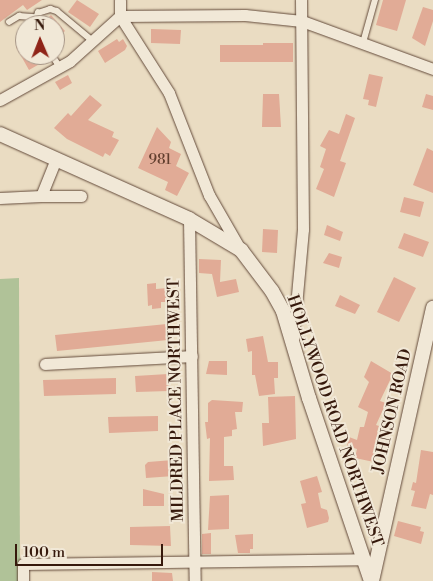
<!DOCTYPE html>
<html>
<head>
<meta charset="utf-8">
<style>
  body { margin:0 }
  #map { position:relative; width:433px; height:581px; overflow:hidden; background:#eadcc2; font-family:"Libre Bodoni",serif }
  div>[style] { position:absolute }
  .green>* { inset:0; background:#b0c298 }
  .building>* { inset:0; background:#e1ab96 }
  .roads { filter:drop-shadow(0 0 1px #634a3a) drop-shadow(0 0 1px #634a3a) }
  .service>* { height:5.5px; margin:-2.75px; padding:0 2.75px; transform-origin:2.75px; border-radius:2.75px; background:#f1e8d7 }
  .minor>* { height:11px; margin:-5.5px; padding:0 5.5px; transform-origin:5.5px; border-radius:5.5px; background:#f1e8d7 }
  .tertiary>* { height:14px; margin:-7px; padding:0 7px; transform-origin:7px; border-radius:7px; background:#f1e8d7 }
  span { translate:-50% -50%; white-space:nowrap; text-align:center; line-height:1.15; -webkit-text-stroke:4px #f1e8d7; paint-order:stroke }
  .number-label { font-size:14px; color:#613e2e }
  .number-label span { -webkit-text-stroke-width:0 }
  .street-label { font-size:16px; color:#36190c }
  .north { position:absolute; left:15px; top:15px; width:50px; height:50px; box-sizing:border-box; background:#f1e8d7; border:1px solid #a69586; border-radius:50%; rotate:359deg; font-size:14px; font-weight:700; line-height:20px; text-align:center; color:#36190c }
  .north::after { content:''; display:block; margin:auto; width:18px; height:22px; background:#8f2418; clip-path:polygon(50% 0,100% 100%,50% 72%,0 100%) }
  .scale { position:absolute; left:15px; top:544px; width:148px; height:22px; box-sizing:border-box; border:2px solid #36190c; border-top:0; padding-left:6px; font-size:15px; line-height:18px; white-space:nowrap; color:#36190c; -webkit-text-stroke:4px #f1e8d7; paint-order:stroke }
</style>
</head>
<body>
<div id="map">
  <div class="green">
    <i style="clip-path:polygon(19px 278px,20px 581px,0 581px,0 279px)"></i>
  </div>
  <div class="building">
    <i style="clip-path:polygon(0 0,42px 0,27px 10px,23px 5px,0 22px)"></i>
    <i style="clip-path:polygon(77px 0,99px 14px,90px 27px,68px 12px)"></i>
    <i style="clip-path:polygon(383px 0,406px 0,397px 31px,376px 25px)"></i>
    <i style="clip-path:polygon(423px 7px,433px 10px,433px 21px,425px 46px,412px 38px)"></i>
    <i style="clip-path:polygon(51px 15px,65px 31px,58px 37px,55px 25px,40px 25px)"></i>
    <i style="clip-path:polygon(151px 29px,181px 30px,180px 44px,151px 43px)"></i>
    <i style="clip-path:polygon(117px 39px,119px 42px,123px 39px,127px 46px,125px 50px,105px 63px,98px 51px)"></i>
    <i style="clip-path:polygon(25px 42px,25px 55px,39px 55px,43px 62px,29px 70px,16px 47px)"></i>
    <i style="clip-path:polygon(263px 43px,293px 43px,293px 62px,220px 62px,220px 45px,263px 45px)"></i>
    <i style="clip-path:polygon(369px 74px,383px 77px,376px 107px,368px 105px,369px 100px,363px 99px)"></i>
    <i style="clip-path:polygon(68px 75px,72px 83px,60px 90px,55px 82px)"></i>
    <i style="clip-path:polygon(263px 94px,279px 94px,281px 127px,262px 127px)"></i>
    <i style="clip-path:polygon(426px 94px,433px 96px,433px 110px,422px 107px)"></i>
    <i style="clip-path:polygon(90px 95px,102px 105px,88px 120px,114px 132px,112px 137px,119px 140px,110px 156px,105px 153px,103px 157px,67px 139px,54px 128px,68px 113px,71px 116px)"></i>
    <i style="clip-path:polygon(346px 114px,355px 118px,340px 161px,346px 163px,334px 197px,316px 189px,324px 169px,320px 167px,326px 149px,320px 146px,329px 130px,339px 134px)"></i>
    <i style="clip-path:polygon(157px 127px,171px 142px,169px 148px,181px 154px,176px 166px,189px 173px,177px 196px,165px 190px,168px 182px,138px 168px)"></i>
    <i style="clip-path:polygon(427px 148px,433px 151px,433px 193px,413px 185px)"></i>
    <i style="clip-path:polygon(404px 197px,424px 202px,420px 217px,400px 212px)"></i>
    <i style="clip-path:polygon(327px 225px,343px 232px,340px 241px,324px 235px)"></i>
    <i style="clip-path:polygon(263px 229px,278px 230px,277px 253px,262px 252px)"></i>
    <i style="clip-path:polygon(404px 233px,429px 242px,423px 257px,398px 248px)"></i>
    <i style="clip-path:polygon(329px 253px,342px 257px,339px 268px,323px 263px)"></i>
    <i style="clip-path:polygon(199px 259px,221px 260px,220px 282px,236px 279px,239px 292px,217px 297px,212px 274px,199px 273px)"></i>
    <i style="clip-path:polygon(394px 277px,416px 288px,399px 322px,377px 312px)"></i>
    <i style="clip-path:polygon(156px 283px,156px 289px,168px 288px,169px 296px,166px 296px,167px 302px,161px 302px,161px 308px,152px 309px,152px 305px,148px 306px,147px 284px)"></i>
    <i style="clip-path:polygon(340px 295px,360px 305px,355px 314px,335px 306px)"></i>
    <i style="clip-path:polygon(167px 324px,168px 340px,57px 351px,55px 335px)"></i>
    <i style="clip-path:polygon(263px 336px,268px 362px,278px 362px,278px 378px,274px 378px,275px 394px,259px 396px,255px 375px,252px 375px,252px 351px,248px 352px,246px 339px)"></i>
    <i style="clip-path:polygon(209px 361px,227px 361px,227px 375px,206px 374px)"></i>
    <i style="clip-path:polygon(371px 361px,393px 374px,380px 401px,386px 403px,376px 425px,379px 426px,377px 432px,381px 433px,374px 462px,355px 458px,357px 449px,347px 446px,349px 437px,357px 440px,360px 427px,364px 427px,368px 412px,358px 407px,369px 382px,364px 377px)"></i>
    <i style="clip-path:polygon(168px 374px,169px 391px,136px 392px,135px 376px)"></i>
    <i style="clip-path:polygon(116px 378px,116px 394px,44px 396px,43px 380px)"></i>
    <i style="clip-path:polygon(295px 396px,296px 439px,263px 446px,262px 423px,269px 423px,268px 397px)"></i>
    <i style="clip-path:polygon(212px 400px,243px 402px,242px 412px,235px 412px,237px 429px,232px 430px,232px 436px,224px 437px,224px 466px,233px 466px,234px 480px,209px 481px,210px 438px,207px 439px,205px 422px,208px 422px,208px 403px)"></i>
    <i style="clip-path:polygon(158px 416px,158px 431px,109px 433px,108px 417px)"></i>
    <i style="clip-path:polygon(421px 450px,433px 452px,433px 495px,430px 494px,426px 509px,411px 506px,415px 491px,411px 490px,413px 482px,416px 483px)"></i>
    <i style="clip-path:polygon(173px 460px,174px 476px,146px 478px,145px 465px,148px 462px)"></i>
    <i style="clip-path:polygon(317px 476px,322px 492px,318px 493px,321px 508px,327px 510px,329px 518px,328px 522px,307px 528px,301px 504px,306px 503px,300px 481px)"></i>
    <i style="clip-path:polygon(143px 489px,164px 494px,164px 506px,143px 506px)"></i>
    <i style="clip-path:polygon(229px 495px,229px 529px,208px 530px,210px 496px)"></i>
    <i style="clip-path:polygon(398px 521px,421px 527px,420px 531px,424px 532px,421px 544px,394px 536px)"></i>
    <i style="clip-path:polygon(170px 526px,171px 546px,130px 545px,130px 527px)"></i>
    <i style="clip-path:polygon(211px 533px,211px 554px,202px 554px,202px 534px)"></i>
    <i style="clip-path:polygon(253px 534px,253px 549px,250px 549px,250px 553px,238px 553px,235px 535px)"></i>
    <i style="clip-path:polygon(152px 572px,172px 573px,173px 581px,152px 581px)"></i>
  </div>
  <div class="roads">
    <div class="service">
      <i style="left:9px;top:22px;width:12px;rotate:-31deg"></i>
      <i style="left:19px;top:16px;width:16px;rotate:4deg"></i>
      <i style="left:34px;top:25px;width:13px;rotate:-72deg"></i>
      <i style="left:38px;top:13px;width:13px;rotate:-18deg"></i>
      <i style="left:50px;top:9px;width:7px;rotate:16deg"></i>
      <i style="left:57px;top:11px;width:47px;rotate:39.8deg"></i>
      <i style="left:363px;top:43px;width:45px;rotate:-74.4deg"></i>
      <i style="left:52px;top:55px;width:14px;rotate:56deg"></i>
    </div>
    <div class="minor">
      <i style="left:120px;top:0;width:16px;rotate:90deg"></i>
      <i style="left:120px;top:16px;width:91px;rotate:57.5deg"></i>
      <i style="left:169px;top:93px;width:110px;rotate:68.6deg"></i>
      <i style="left:209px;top:195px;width:62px;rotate:60.1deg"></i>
      <i style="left:0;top:100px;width:80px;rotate:-29.1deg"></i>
      <i style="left:70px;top:61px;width:67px;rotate:-42deg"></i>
      <i style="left:120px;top:16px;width:125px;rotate:-0.5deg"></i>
      <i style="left:245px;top:15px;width:57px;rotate:6deg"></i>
      <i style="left:302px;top:21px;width:140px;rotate:20.1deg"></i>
      <i style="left:41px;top:196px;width:40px"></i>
      <i style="left:0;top:198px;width:41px;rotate:-2.8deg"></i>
      <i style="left:41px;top:196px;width:40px;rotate:-68deg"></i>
      <i style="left:189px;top:219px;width:362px;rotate:89.1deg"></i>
      <i style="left:293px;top:339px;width:110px;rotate:-84.8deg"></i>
      <i style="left:303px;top:229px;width:229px;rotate:-90.5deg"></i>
      <i style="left:45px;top:364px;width:147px;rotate:-3.1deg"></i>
      <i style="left:23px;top:581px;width:17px;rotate:-90deg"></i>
      <i style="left:23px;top:564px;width:340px;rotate:-0.8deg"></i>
    </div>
    <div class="tertiary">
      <i style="left:0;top:134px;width:207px;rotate:24.2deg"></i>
      <i style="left:189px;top:219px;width:61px;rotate:30.8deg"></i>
      <i style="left:241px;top:250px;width:51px;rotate:52.9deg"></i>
      <i style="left:272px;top:291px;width:23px;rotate:61deg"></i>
      <i style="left:283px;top:311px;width:91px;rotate:73.4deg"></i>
      <i style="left:309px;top:398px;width:193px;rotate:71.3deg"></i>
      <i style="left:372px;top:581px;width:280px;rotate:-77.4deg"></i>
    </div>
  </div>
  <div class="number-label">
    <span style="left:160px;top:160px">981</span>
  </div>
  <div class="street-label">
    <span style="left:176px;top:400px;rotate:-91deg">MILDRED PLACE NORTHWEST</span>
    <span style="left:392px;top:411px;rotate:-77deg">JOHNSON ROAD</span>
    <span style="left:335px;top:421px;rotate:71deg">HOLLYWOOD ROAD NORTHWEST</span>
  </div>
  <div class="north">N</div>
  <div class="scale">100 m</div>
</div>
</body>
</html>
